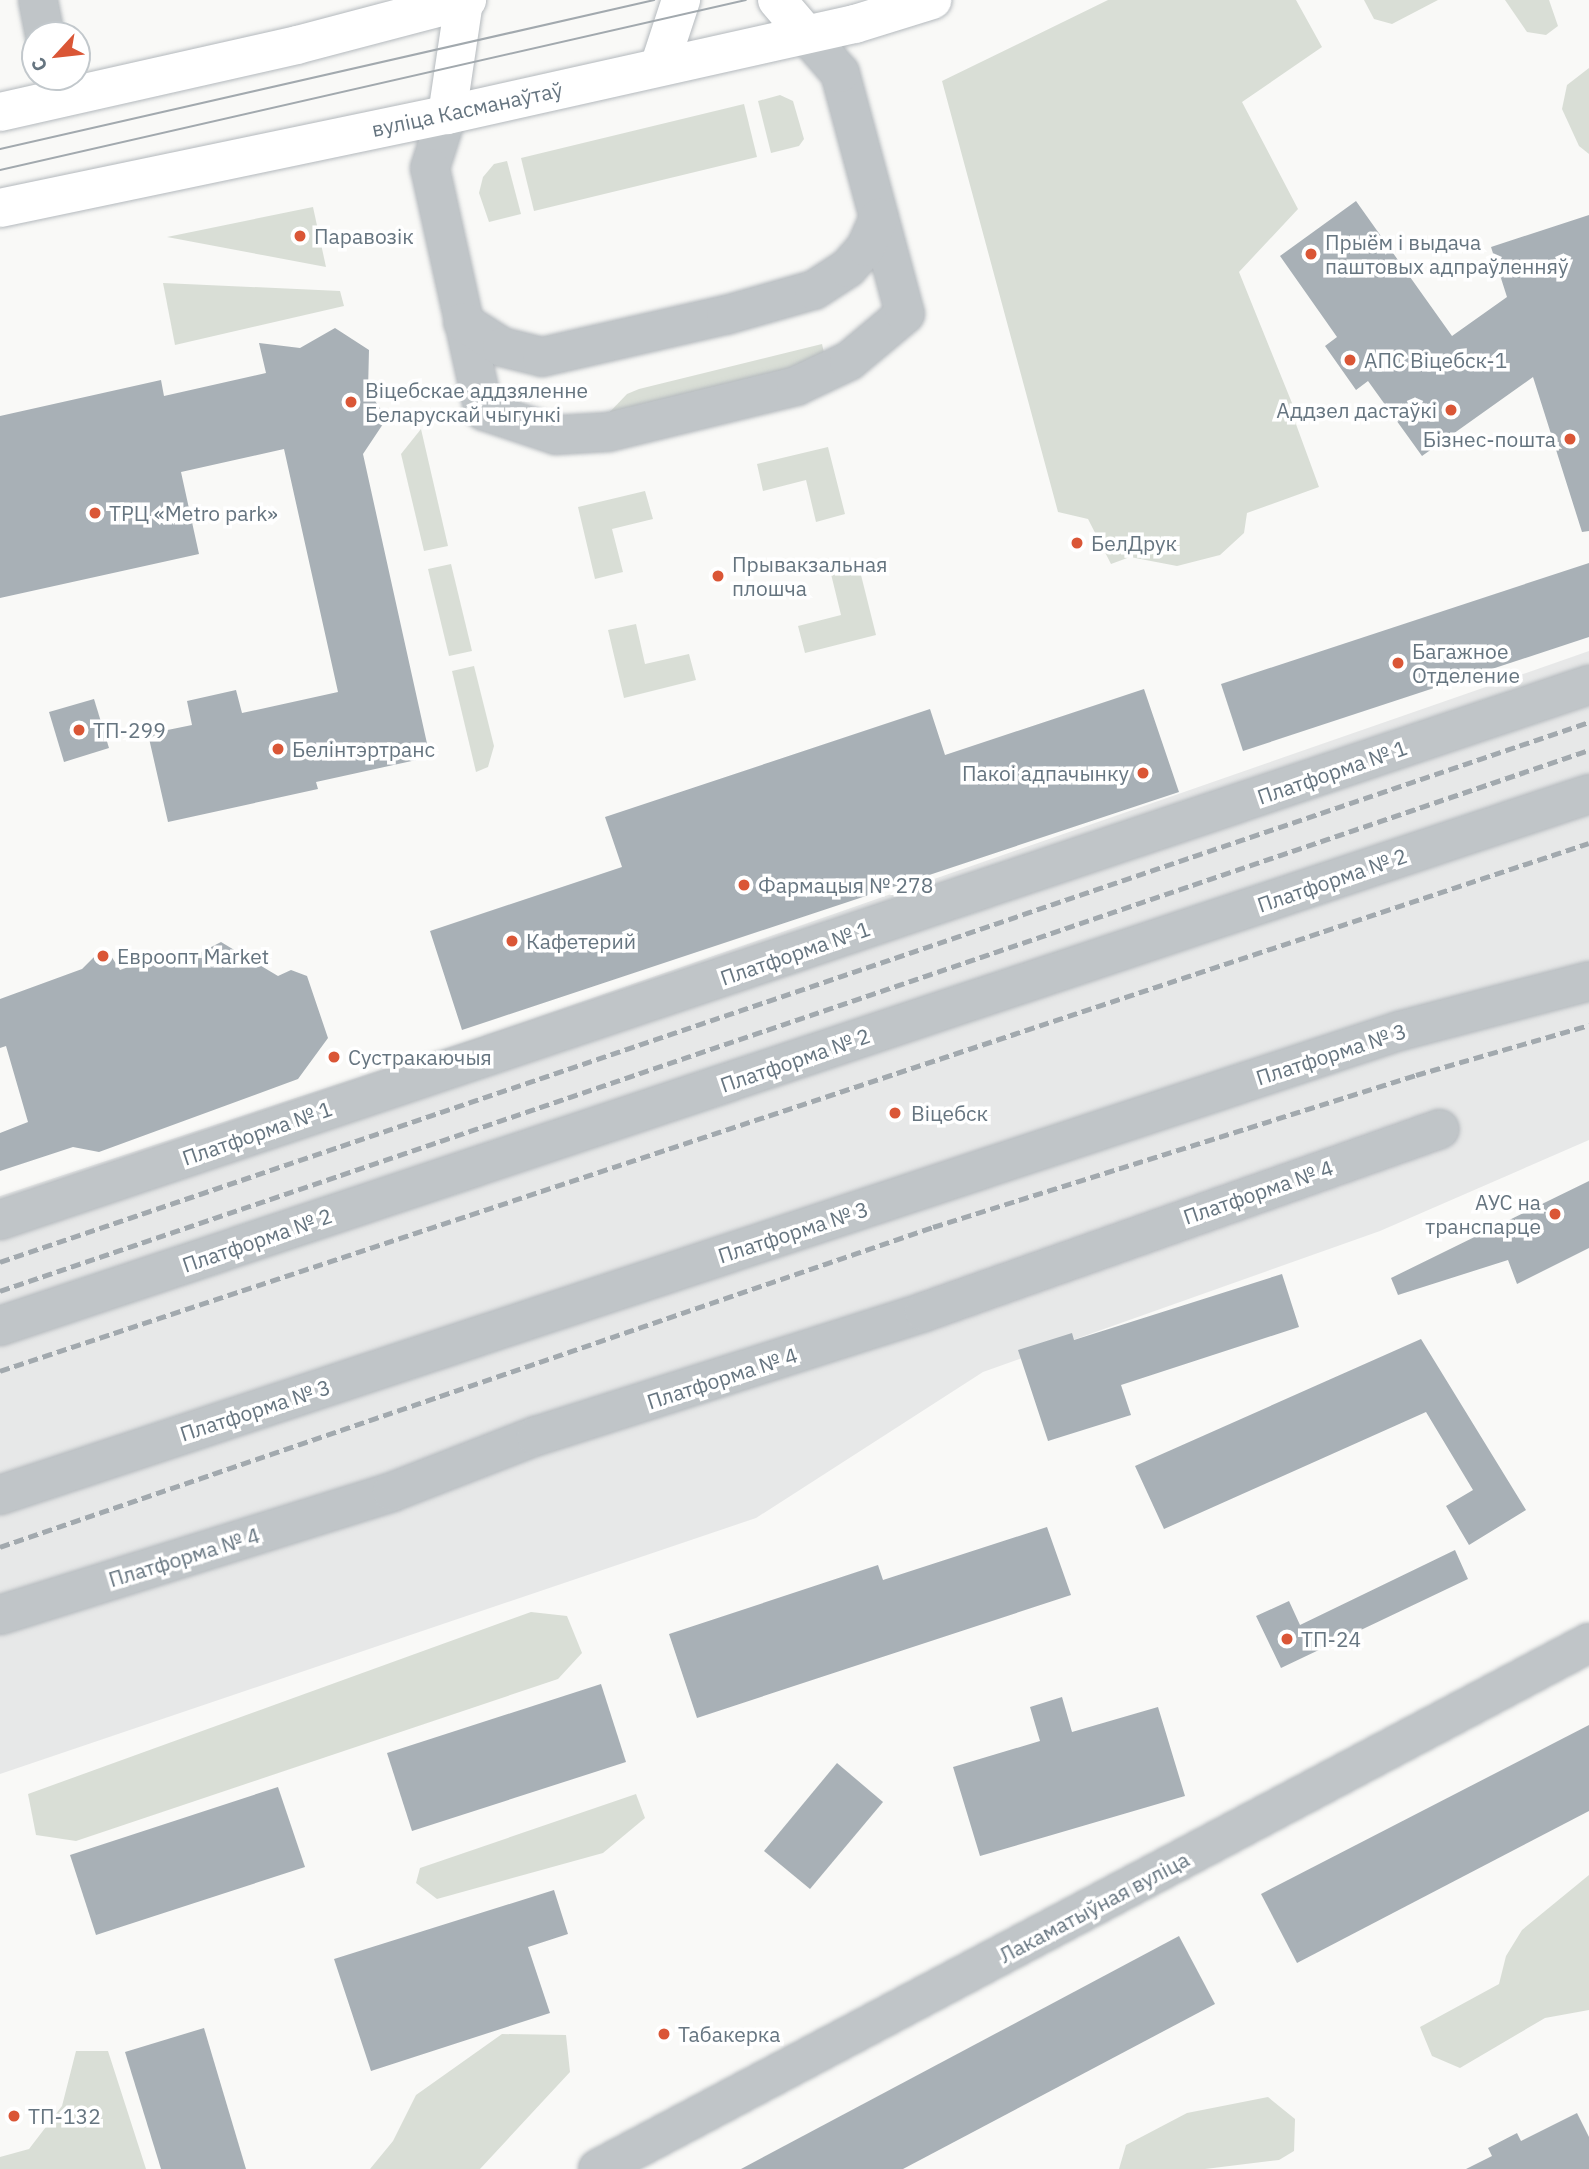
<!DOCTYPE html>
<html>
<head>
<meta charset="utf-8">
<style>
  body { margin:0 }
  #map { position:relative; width:1589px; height:2169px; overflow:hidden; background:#f9f9f7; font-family:"IBM Plex Sans",sans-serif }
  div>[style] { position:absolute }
  .built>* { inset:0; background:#e7e8e8 }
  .green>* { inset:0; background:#d9ded6 }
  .building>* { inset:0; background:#a8b0b6 }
  .roads { filter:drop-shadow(0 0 2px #b4b9bd) drop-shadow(0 0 2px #b4b9bd) }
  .minor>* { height:38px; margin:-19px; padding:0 19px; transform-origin:19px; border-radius:19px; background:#c0c5c8 }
  .major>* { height:38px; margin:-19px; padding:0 19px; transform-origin:19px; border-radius:19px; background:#fff }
  .tram>* { height:2px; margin:-1px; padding:0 1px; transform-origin:1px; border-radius:1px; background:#a2a9ae }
  .rail>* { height:5px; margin-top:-2.5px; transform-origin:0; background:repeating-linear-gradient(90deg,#a2a9ae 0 10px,transparent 0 15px) }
  .dots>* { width:19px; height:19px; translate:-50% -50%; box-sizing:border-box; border:4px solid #fff; border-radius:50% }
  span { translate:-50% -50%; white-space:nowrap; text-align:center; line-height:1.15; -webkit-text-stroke:7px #fff; paint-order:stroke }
  .street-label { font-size:21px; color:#667580 }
  .poi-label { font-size:21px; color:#667580 }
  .left { translate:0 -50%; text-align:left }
  .right { translate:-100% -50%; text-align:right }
  .north { position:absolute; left:21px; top:21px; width:70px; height:70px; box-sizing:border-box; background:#fff; border:2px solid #c2c8cc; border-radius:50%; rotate:243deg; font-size:19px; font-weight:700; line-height:28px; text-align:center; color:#667580 }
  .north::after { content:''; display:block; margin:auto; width:24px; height:32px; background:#da5636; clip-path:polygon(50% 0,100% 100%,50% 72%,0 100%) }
</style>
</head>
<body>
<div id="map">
  <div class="built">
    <i style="clip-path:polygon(1589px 651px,1589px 1140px,1380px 1231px,983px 1372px,756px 1518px,0 1774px,0 1196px,492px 1033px)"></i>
  </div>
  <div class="green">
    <i style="clip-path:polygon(1108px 0,1296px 0,1322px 47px,1242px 102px,1298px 209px,1239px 272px,1296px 413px,1293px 416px,1319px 487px,1247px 513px,1244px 533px,1220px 555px,1177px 566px,1130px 557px,1111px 564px,1088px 519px,1058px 512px,942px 81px)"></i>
    <i style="clip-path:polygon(1364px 0,1438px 0,1392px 24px,1374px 19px)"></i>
    <i style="clip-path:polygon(1505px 0,1549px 0,1558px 26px,1546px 35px,1527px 32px)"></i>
    <i style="clip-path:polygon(1589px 68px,1589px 154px,1579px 146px,1562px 109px,1567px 85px)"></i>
    <i style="clip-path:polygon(780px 95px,793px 101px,804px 139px,799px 146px,771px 153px,758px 101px)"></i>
    <i style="clip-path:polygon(744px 104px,757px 157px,534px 211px,521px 158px)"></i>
    <i style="clip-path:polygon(507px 161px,521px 214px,489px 222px,479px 193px,483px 177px,494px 164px)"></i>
    <i style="clip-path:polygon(313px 207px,326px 267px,167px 237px)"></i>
    <i style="clip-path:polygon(163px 283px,340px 291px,344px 306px,175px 345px)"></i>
    <i style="clip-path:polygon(822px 344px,825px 357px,808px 367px,605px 417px,627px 394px,639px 389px)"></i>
    <i style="clip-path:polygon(421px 429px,448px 546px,424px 551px,401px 454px)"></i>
    <i style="clip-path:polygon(828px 447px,845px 514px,816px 522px,806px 480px,763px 491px,757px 464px)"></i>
    <i style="clip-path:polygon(645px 491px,653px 519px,612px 529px,623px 572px,595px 579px,578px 507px)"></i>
    <i style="clip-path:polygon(451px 564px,472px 651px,449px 656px,428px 569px)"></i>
    <i style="clip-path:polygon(859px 567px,876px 635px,805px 653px,798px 626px,841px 615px,831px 574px)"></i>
    <i style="clip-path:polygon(636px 624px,645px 664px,689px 654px,696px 680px,624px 698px,608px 630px)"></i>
    <i style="clip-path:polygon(474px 666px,494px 746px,488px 767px,476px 772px,452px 671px)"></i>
    <i style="clip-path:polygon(531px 1612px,567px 1616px,582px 1653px,558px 1679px,76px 1841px,36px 1835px,28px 1794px)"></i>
    <i style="clip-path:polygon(636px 1794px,645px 1818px,603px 1853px,437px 1899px,416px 1883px,420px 1868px)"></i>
    <i style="clip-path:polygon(1589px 1875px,1589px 2010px,1545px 2018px,1460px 2068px,1432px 2056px,1420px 2027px,1499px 1984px,1506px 1956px,1522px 1930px)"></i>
    <i style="clip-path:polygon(502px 2034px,566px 2035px,570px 2072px,480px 2169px,370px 2169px,393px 2141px,416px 2095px)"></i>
    <i style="clip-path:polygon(76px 2051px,108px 2051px,146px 2169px,0 2169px,0 2157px,29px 2149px,62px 2106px)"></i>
    <i style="clip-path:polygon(1268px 2097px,1295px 2119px,1294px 2151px,1279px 2160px,1205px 2169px,1119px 2169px,1126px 2145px,1187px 2113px)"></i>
  </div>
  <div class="building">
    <i style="clip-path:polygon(1356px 201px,1452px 336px,1507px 297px,1491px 247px,1589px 215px,1589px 531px,1582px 532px,1533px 377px,1422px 456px,1368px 381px,1356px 390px,1325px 346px,1337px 337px,1280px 256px)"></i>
    <i style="clip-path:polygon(335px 328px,369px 350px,368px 391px,387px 418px,363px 454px,430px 757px,316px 782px,318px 789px,168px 822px,148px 734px,192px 725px,187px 701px,236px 690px,242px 713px,338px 692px,284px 449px,181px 472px,199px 554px,0 598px,0 416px,161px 380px,164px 396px,266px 373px,259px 343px,300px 348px)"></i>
    <i style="clip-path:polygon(1589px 563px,1589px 637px,1243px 751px,1221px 684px)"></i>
    <i style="clip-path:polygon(1144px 689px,1179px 792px,462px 1030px,430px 931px,622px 867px,605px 817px,930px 709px,945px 755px)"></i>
    <i style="clip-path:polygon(94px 699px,109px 748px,64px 762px,49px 712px)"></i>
    <i style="clip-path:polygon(221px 942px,278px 976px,291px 970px,307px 976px,328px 1038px,298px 1079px,99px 1152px,73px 1147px,0 1171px,0 1133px,28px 1122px,6px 1046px,0 1048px,0 999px,82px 969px,96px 955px,111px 956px,120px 970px,156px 957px,176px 965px)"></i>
    <i style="clip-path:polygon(1589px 1181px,1589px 1248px,1517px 1284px,1508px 1260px,1398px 1295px,1391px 1278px)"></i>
    <i style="clip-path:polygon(1282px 1274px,1299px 1327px,1121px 1385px,1131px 1415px,1048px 1441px,1018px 1350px,1072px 1333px,1074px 1340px)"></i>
    <i style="clip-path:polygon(1421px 1339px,1526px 1510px,1469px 1545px,1446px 1506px,1473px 1490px,1426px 1412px,1164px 1529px,1135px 1466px)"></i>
    <i style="clip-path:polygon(1047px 1527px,1071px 1595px,697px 1718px,669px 1634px,878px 1565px,883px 1580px)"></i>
    <i style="clip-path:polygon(1455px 1550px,1468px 1579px,1281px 1668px,1256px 1616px,1289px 1601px,1300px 1625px)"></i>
    <i style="clip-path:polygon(601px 1684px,626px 1762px,412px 1831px,387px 1753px)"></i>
    <i style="clip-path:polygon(1062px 1697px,1072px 1732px,1158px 1707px,1185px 1796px,980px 1856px,953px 1767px,1040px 1741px,1030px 1707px)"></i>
    <i style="clip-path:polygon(1589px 1725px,1589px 1811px,1297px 1963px,1261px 1894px)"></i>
    <i style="clip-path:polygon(837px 1763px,883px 1802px,810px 1889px,764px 1851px)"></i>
    <i style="clip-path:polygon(278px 1787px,305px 1867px,96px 1935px,70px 1855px)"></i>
    <i style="clip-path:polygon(554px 1890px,568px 1934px,528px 1947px,550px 2013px,371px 2071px,334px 1959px)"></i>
    <i style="clip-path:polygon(1179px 1936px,1215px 2004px,903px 2169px,741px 2169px)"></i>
    <i style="clip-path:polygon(204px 2028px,246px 2169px,161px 2169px,125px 2052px)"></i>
    <i style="clip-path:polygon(1577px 2113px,1589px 2137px,1589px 2169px,1466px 2169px,1492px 2156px,1488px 2148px,1517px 2133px,1521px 2141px)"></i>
  </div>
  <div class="roads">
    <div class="minor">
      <i style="left:38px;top:0;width:36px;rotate:79deg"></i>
      <i style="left:447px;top:115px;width:56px;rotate:107.8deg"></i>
      <i style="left:430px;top:168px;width:249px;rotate:77.5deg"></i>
      <i style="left:484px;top:411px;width:76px;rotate:18.4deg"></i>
      <i style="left:556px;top:435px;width:52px;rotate:-3.3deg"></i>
      <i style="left:608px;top:432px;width:194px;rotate:-13.7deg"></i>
      <i style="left:796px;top:386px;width:59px;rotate:-25.3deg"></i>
      <i style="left:849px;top:361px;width:73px;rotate:-40deg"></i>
      <i style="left:905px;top:314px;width:250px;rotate:-105.1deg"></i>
      <i style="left:840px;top:73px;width:52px;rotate:-131.1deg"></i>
      <i style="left:463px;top:322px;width:46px;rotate:32.7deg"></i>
      <i style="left:502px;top:347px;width:41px;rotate:14deg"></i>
      <i style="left:542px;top:357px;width:189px;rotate:-12.9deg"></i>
      <i style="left:726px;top:315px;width:91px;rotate:-15.9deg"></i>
      <i style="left:814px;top:290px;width:40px;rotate:-32.9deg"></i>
      <i style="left:848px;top:268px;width:28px;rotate:-49deg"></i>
      <i style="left:866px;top:247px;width:32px;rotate:-66deg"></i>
      <i style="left:0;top:1220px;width:1677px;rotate:-18.61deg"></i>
      <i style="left:0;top:1326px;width:1676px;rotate:-18.51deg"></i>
      <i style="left:0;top:1495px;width:1474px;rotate:-18.35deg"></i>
      <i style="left:1399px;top:1031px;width:196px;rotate:-14.7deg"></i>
      <i style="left:0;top:1615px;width:411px;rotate:-17.4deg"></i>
      <i style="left:392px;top:1492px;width:155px;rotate:-21.3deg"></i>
      <i style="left:536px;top:1436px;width:407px;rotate:-17.7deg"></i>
      <i style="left:924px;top:1312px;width:547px;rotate:-19.53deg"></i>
      <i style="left:598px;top:2169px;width:1122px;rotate:-27.96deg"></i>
    </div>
    <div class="major">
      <i style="left:777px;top:0;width:45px;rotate:49.5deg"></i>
      <i style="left:659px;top:67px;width:71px;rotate:-71.8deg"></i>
      <i style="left:0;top:112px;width:304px;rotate:-12.7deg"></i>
      <i style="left:297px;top:45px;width:176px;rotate:-14.8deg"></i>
      <i style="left:447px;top:115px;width:115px;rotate:-81.5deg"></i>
      <i style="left:0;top:208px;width:457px;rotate:-11.8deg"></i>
      <i style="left:447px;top:115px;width:418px;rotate:-12.6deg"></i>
      <i style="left:855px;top:24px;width:81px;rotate:-17.3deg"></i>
    </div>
  </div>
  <div class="tram">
    <i style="left:0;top:149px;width:671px;rotate:-12.83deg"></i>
    <i style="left:0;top:170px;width:765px;rotate:-12.84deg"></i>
  </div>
  <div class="rail">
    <i style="left:0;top:1262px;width:1678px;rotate:-18.77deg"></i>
    <i style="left:0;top:1291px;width:1679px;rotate:-18.8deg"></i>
    <i style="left:0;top:1371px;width:1674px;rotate:-18.38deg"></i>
    <i style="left:0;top:1547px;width:986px;rotate:-18.93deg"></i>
    <i style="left:933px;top:1227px;width:506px;rotate:-17.47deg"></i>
    <i style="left:1416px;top:1075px;width:180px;rotate:-16.1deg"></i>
  </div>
  <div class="dots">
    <i style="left:300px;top:236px;background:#da5636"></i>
    <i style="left:1311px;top:254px;background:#da5636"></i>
    <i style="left:1350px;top:360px;background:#da5636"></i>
    <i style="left:351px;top:402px;background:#da5636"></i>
    <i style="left:1451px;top:410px;background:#da5636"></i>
    <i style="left:1570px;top:439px;background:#da5636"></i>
    <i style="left:95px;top:513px;background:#da5636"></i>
    <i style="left:1077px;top:543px;background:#da5636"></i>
    <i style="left:718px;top:576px;background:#da5636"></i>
    <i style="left:1398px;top:663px;background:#da5636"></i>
    <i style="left:79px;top:730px;background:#da5636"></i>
    <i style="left:278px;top:749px;background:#da5636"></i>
    <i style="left:1143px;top:773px;background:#da5636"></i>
    <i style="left:744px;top:885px;background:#da5636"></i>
    <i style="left:512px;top:941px;background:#da5636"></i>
    <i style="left:103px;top:956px;background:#da5636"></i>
    <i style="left:334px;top:1057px;background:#da5636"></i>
    <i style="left:895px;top:1113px;background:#da5636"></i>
    <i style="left:1555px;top:1214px;background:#da5636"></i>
    <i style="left:1287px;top:1639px;background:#da5636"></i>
    <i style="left:664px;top:2034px;background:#da5636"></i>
    <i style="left:14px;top:2116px;background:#da5636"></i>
  </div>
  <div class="street-label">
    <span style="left:467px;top:109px;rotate:-12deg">вуліца Касманаўтаў</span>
    <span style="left:1332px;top:772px;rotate:-19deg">Платформа № 1</span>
    <span style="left:1332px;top:880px;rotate:-19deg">Платформа № 2</span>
    <span style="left:795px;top:953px;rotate:-19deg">Платформа № 1</span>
    <span style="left:1331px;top:1054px;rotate:-18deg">Платформа № 3</span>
    <span style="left:795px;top:1060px;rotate:-19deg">Платформа № 2</span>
    <span style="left:257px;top:1133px;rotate:-19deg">Платформа № 1</span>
    <span style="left:1258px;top:1192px;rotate:-19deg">Платформа № 4</span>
    <span style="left:793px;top:1232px;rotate:-18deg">Платформа № 3</span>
    <span style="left:257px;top:1240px;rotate:-19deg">Платформа № 2</span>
    <span style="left:722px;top:1378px;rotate:-18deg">Платформа № 4</span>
    <span style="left:255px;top:1410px;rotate:-18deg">Платформа № 3</span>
    <span style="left:184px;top:1557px;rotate:-17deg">Платформа № 4</span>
    <span style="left:1094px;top:1907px;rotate:-28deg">Лакаматыўная вуліца</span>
  </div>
  <div class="poi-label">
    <span class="left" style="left:314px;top:236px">Паравозік</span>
    <span class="left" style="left:1325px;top:254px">Прыём і выдача<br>паштовых адпраўленняў</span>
    <span class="left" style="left:1364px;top:360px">АПС Віцебск-1</span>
    <span class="left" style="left:365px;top:402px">Віцебскае аддзяленне<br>Беларускай чыгункі</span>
    <span class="right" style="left:1437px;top:410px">Аддзел дастаўкі</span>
    <span class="right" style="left:1556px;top:439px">Бізнес-пошта</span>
    <span class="left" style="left:109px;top:513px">ТРЦ «Metro park»</span>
    <span class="left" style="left:1091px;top:543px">БелДрук</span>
    <span class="left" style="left:732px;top:576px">Прывакзальная<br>плошча</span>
    <span class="left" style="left:1412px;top:663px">Багажное<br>Отделение</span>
    <span class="left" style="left:93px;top:730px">ТП-299</span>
    <span class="left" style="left:292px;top:749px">Белінтэртранс</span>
    <span class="right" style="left:1129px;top:773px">Пакоі адпачынку</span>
    <span class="left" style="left:758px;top:885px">Фармацыя № 278</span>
    <span class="left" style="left:526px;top:941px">Кафетерий</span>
    <span class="left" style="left:117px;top:956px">Евроопт Market</span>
    <span class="left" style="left:348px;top:1057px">Сустракаючыя</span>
    <span class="left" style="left:911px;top:1113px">Віцебск</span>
    <span class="right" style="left:1541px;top:1214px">АУС на<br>транспарце</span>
    <span class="left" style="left:1301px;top:1639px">ТП-24</span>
    <span class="left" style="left:678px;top:2034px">Табакерка</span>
    <span class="left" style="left:28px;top:2116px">ТП-132</span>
  </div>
  <div class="north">С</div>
</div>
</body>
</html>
